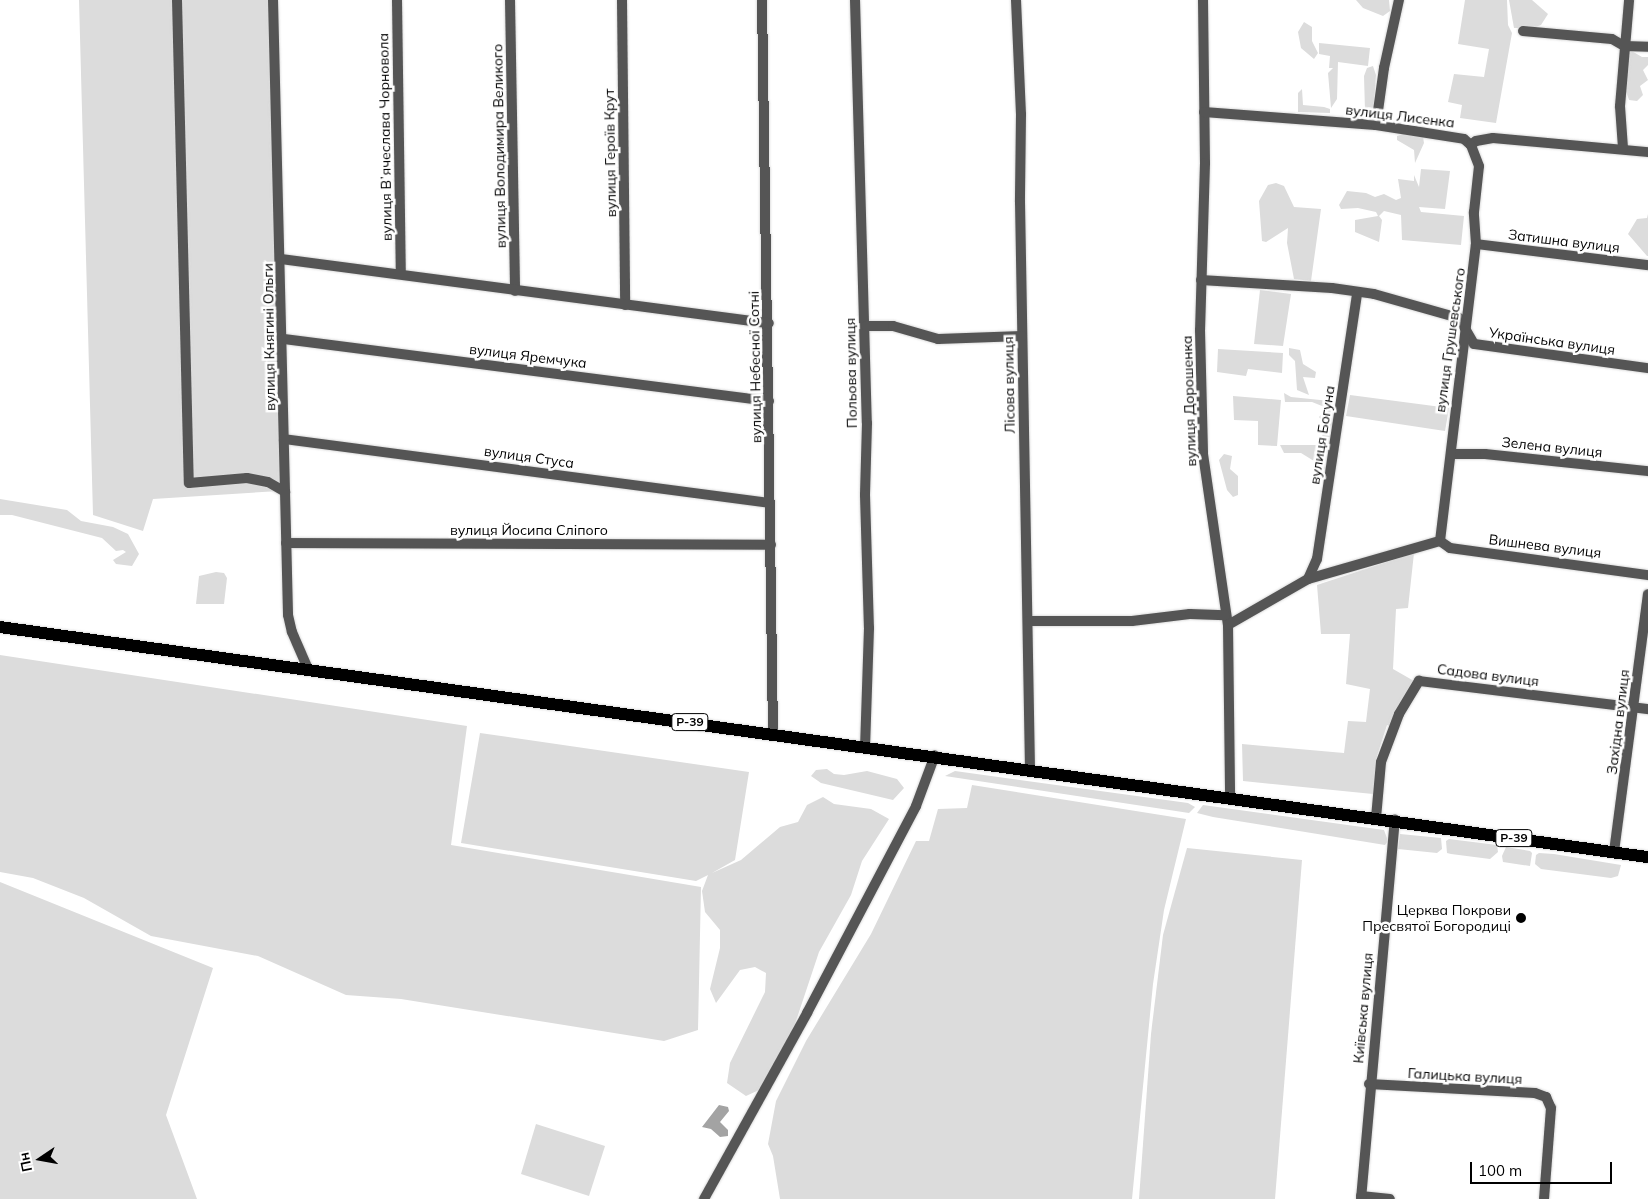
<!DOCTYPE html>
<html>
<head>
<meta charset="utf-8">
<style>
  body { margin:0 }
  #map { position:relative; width:1648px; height:1199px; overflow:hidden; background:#fff; font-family:Mulish,sans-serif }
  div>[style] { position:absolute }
  .green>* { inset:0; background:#dcdcdc }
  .water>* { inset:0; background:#a3a3a3 }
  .roads { filter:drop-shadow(0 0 1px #dbdbdb) drop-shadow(0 0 1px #dbdbdb) }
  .street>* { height:10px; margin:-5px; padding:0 5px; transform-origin:5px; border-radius:5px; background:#555 }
  .primary>* { height:12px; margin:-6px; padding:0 6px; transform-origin:6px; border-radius:6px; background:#000 }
  .dots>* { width:14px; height:14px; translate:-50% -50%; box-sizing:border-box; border:2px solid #fff; border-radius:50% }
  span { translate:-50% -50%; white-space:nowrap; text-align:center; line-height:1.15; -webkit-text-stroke:5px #fff; paint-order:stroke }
  .shield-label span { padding:1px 4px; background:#fff; border:1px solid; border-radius:4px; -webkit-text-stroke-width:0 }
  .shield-label { font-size:12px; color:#000; font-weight:700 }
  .street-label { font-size:14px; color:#000 }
  .poi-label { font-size:14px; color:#000 }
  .right { translate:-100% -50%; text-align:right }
  .north { position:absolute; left:15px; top:1134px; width:50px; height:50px; -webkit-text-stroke:4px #fff; paint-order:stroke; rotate:258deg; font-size:14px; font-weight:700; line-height:20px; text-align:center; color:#000 }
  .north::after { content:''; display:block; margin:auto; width:18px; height:22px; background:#000; clip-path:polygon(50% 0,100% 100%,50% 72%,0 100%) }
  .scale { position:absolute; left:1470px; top:1162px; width:142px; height:22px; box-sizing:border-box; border:2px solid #000; border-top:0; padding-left:6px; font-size:15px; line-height:18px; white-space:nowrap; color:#000; -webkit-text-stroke:4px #fff; paint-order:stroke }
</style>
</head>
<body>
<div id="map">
  <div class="green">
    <i style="clip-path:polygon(79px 0,269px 0,283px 483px,279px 491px,153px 499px,143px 531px,93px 515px)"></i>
    <i style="clip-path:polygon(1356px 0,1389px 0,1390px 11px,1383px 16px,1363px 8px)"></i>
    <i style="clip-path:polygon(1465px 0,1507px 0,1508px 25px,1512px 33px,1496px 123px,1460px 118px,1462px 105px,1448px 102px,1454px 74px,1484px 77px,1489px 49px,1458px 44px)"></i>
    <i style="clip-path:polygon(1509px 0,1532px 0,1548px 14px,1541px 25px,1533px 28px,1514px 28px)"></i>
    <i style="clip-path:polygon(1304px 22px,1312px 27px,1312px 41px,1318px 53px,1314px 59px,1301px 48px,1298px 32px)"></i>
    <i style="clip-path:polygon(1319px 43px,1370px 48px,1368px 66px,1338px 62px,1337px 99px,1331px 108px,1328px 73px,1333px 68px,1329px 68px,1330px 56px,1319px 54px)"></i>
    <i style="clip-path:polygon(1630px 50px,1642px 57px,1648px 57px,1648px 65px,1643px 70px,1648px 80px,1640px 86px,1643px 95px,1637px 101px,1629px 100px,1626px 91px)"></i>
    <i style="clip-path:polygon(1373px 66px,1376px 75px,1373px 117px,1368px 121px,1353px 119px,1359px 111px,1365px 111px,1364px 76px,1367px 68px)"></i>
    <i style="clip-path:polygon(1302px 89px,1303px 105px,1324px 107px,1330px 109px,1330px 113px,1298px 112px,1298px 93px)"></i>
    <i style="clip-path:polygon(1403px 134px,1423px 137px,1424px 143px,1415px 163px,1414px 150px,1397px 140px,1397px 136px)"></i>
    <i style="clip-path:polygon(1421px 169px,1450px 171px,1445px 209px,1419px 207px,1421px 212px,1464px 216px,1461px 245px,1402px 240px,1401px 215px,1384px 211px,1379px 216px,1382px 220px,1379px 242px,1355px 232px,1355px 220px,1378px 216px,1376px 212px,1358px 208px,1341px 209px,1339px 205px,1347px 191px,1366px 193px,1375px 197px,1384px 194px,1396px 200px,1401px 198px,1398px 179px,1414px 181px,1414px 175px,1419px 187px)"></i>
    <i style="clip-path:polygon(1276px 183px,1284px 186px,1294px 207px,1321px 209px,1311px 281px,1294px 279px,1287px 243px,1288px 228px,1266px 242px,1262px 241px,1259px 201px,1268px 185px)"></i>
    <i style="clip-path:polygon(1648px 214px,1648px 256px,1647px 256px,1628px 234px,1637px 219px,1647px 218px)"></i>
    <i style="clip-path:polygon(1260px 290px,1291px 294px,1283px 346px,1254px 344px)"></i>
    <i style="clip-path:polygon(1289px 348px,1300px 350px,1303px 364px,1316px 372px,1315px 378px,1303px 377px,1309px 395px,1297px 390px,1295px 361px,1289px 355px)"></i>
    <i style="clip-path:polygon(1218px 349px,1283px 353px,1282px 373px,1248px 369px,1246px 376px,1217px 372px)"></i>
    <i style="clip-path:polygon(1284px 393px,1291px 397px,1330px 401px,1334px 405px,1332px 448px,1325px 479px,1320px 479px,1314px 461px,1301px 453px,1284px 453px,1280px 445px,1320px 445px,1325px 425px,1319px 417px,1327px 408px,1312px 402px,1285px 402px)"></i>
    <i style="clip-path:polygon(1350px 395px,1449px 408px,1445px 431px,1346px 416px)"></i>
    <i style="clip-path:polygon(1233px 396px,1281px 400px,1277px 446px,1258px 445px,1258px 421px,1234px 420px)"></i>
    <i style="clip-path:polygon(1224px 454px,1232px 456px,1230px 469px,1238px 476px,1238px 495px,1233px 497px,1227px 490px,1219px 460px)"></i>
    <i style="clip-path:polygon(0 499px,67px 510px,81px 521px,113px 527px,128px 534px,139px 554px,132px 566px,116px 564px,113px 560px,126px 552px,123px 550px,116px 551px,102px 538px,12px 515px,0 515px)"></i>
    <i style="clip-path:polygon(1414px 553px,1408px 608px,1396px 609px,1393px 669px,1414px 681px,1390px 726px,1387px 725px,1377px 756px,1373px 794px,1243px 781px,1242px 744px,1344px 753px,1348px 721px,1366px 722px,1370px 689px,1346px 684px,1350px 634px,1321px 634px,1317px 585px)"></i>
    <i style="clip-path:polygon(216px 572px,224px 573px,227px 578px,224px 604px,196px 604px,199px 576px)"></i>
    <i style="clip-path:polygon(0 655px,467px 726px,451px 845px,701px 887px,698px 1030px,664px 1041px,401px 999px,346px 995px,258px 956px,151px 936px,84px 898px,33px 878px,0 872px)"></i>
    <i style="clip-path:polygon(480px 733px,749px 772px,735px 860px,712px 873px,741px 860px,780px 827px,798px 822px,807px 805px,823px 797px,834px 804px,871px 809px,889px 819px,862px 861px,851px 895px,819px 952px,794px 1027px,759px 1090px,746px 1096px,727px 1083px,730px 1063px,765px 992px,766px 973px,755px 967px,740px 970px,716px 1003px,710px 989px,720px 948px,720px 930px,705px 912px,702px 891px,708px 875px,696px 881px,461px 843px)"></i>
    <i style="clip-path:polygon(827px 769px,834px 774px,844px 775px,867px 771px,897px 779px,904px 788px,893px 800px,821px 783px,811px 776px,816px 770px)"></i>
    <i style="clip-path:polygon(955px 771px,1188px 803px,1195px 807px,1189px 813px,945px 776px)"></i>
    <i style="clip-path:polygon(972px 785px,1186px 819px,1164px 910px,1153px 984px,1132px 1199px,780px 1199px,773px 1156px,768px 1144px,776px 1101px,806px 1041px,871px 934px,916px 841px,929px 841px,938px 809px,967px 808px)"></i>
    <i style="clip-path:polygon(1203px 805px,1384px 830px,1388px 841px,1385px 845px,1213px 817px,1197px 813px)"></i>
    <i style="clip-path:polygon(1400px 834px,1441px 838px,1442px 849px,1437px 853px,1398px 849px)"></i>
    <i style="clip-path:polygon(1449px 839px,1497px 845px,1498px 852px,1490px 859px,1451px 854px,1447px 853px,1446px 841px)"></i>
    <i style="clip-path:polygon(1506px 847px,1530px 851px,1532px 853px,1530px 866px,1503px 862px,1502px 856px)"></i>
    <i style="clip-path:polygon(1187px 848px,1302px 860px,1275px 1199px,1139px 1199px,1151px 1034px,1163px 935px)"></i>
    <i style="clip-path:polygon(1539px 853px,1554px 854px,1621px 865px,1618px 876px,1611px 878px,1541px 869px,1535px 864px,1536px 855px)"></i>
    <i style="clip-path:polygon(0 882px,213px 968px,166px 1115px,197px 1199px,0 1199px)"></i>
    <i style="clip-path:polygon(536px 1124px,605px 1146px,589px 1196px,521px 1174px)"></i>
  </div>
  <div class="water">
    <i style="clip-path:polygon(719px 1105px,728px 1107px,729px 1111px,720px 1122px,728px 1130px,728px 1136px,720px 1137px,711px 1129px,702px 1127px)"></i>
  </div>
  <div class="roads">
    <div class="street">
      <i style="left:177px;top:0;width:483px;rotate:88.6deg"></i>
      <i style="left:189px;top:483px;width:58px;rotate:-4.9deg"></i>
      <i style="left:247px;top:478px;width:21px;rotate:11deg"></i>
      <i style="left:268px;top:482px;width:20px;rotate:30deg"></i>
      <i style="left:273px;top:0;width:615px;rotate:88.6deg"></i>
      <i style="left:288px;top:615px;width:17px;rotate:77deg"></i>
      <i style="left:292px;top:632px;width:40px;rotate:66.6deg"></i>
      <i style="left:397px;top:0;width:274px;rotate:89.2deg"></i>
      <i style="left:510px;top:0;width:291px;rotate:89deg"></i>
      <i style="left:622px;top:0;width:305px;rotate:89.4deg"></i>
      <i style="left:762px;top:0;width:733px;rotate:89.14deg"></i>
      <i style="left:855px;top:0;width:423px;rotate:88.4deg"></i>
      <i style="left:867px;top:423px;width:72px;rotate:91.6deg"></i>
      <i style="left:865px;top:495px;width:133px;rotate:88.3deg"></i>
      <i style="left:869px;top:628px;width:118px;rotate:91.9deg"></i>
      <i style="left:1016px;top:0;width:114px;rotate:87.5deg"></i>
      <i style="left:1021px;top:114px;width:88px;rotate:90.7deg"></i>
      <i style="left:1020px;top:202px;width:567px;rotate:88.99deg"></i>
      <i style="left:1203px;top:0;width:163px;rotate:89.3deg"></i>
      <i style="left:1205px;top:163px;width:167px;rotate:91.7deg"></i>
      <i style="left:1200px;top:330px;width:124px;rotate:88.6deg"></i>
      <i style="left:1203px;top:454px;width:173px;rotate:81.7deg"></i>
      <i style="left:1228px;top:625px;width:174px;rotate:89.3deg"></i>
      <i style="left:1523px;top:31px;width:89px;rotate:5.1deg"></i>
      <i style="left:1612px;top:39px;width:14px;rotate:30deg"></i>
      <i style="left:1624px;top:46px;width:24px;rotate:2deg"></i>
      <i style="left:1204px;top:112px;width:172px;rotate:4.3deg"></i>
      <i style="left:1376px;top:125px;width:89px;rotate:9deg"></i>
      <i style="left:1464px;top:139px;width:9px;rotate:41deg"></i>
      <i style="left:1471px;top:145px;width:6px;rotate:-39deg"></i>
      <i style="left:1476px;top:141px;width:17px;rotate:-10deg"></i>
      <i style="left:1493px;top:138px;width:156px;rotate:5.2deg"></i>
      <i style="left:1376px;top:125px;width:58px;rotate:-82deg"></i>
      <i style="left:1384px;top:68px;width:70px;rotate:-77.6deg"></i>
      <i style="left:1623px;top:148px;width:42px;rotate:-94.1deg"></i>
      <i style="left:1620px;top:106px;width:106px;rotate:-85.1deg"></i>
      <i style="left:1476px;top:244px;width:173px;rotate:7deg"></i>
      <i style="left:281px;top:259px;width:492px;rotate:7.5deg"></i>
      <i style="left:1201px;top:280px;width:131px;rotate:3.5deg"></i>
      <i style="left:1332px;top:288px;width:42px;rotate:8.1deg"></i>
      <i style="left:1374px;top:294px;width:88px;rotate:15.8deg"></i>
      <i style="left:1459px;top:318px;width:30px;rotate:60deg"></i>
      <i style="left:1474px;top:344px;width:176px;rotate:7.9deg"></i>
      <i style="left:866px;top:326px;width:27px"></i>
      <i style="left:893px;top:326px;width:47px;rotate:16.1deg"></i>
      <i style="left:938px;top:339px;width:84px;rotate:-2deg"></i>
      <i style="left:284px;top:339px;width:489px;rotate:7.3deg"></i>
      <i style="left:284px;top:439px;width:490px;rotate:7.5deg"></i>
      <i style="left:1452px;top:454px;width:33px"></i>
      <i style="left:1485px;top:454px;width:164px;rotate:6deg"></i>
      <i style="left:1440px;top:541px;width:299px;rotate:-83.1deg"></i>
      <i style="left:1476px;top:244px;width:32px;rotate:-94deg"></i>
      <i style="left:1474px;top:212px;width:46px;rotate:-83.8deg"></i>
      <i style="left:1479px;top:166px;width:22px;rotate:-111deg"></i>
      <i style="left:1440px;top:541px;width:12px;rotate:35deg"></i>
      <i style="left:1450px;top:548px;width:200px;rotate:7.8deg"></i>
      <i style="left:286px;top:543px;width:485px;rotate:0.2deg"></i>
      <i style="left:1308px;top:579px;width:22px;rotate:-66deg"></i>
      <i style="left:1317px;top:559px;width:268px;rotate:-81.4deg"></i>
      <i style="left:1028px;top:621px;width:104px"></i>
      <i style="left:1132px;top:621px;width:58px;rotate:-6.9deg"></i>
      <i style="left:1190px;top:614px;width:35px;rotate:2deg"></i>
      <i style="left:1228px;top:625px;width:92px;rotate:-29.9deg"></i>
      <i style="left:1308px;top:579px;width:137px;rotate:-16.1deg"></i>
      <i style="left:1376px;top:818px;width:56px;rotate:-84.9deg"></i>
      <i style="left:1381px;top:762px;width:51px;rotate:-69.4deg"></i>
      <i style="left:1399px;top:714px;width:39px;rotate:-59deg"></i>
      <i style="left:1419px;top:681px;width:231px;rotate:7deg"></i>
      <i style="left:1614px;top:852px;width:260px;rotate:-82.5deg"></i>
      <i style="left:1369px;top:1084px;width:166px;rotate:3.1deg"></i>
      <i style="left:1535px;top:1093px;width:12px;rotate:20deg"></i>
      <i style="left:1546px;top:1097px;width:12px;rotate:66deg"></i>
      <i style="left:1551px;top:1108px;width:91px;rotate:94.4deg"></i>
      <i style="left:1361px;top:1196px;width:29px;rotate:6deg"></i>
      <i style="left:704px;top:1199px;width:213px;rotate:-61deg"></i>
      <i style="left:807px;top:1013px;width:234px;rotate:-62.2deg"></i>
      <i style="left:916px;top:806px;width:54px;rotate:-69.6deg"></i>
      <i style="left:1361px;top:1199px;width:381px;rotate:-84.9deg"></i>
    </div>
    <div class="primary">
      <i style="left:0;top:627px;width:1664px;rotate:7.95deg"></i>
    </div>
  </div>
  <div class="dots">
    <i style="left:1521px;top:918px;background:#000"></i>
  </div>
  <div class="shield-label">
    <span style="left:690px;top:722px">Р-39</span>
    <span style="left:1514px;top:838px">Р-39</span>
  </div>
  <div class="street-label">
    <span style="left:1400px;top:116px;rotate:7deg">вулиця Лисенка</span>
    <span style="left:385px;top:137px;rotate:-91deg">вулиця Вʼячеслава Чорновола</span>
    <span style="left:499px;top:146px;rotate:-91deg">вулиця Володимира Великого</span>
    <span style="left:610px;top:153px;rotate:-91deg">вулиця Героїв Крут</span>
    <span style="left:1564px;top:241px;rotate:7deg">Затишна вулиця</span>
    <span style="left:269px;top:337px;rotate:-91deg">вулиця Княгині Ольги</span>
    <span style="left:1450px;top:340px;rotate:-82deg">вулиця Грушевського</span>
    <span style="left:1552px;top:341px;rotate:8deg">Українська вулиця</span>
    <span style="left:528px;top:356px;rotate:7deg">вулиця Яремчука</span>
    <span style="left:755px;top:367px;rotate:-91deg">вулиця Небесної Сотні</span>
    <span style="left:851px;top:373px;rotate:-91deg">Польова вулиця</span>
    <span style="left:1009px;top:385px;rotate:-91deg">Лісова вулиця</span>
    <span style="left:1189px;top:401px;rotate:-92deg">вулиця Дорошенка</span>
    <span style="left:1322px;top:435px;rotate:-81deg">вулиця Богуна</span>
    <span style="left:1552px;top:447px;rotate:6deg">Зелена вулиця</span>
    <span style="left:529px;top:457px;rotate:8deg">вулиця Стуса</span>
    <span style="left:529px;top:530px">вулиця Йосипа Сліпого</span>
    <span style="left:1545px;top:546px;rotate:7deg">Вишнева вулиця</span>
    <span style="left:1488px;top:675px;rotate:7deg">Садова вулиця</span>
    <span style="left:1618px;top:722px;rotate:-83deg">Західна вулиця</span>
    <span style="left:1363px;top:1008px;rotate:-85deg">Київська вулиця</span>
    <span style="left:1465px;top:1076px;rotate:3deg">Галицька вулиця</span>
  </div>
  <div class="poi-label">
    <span class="right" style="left:1511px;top:918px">Церква Покрови<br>Пресвятої Богородиці</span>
  </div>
  <div class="north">Пн</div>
  <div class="scale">100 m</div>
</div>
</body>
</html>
